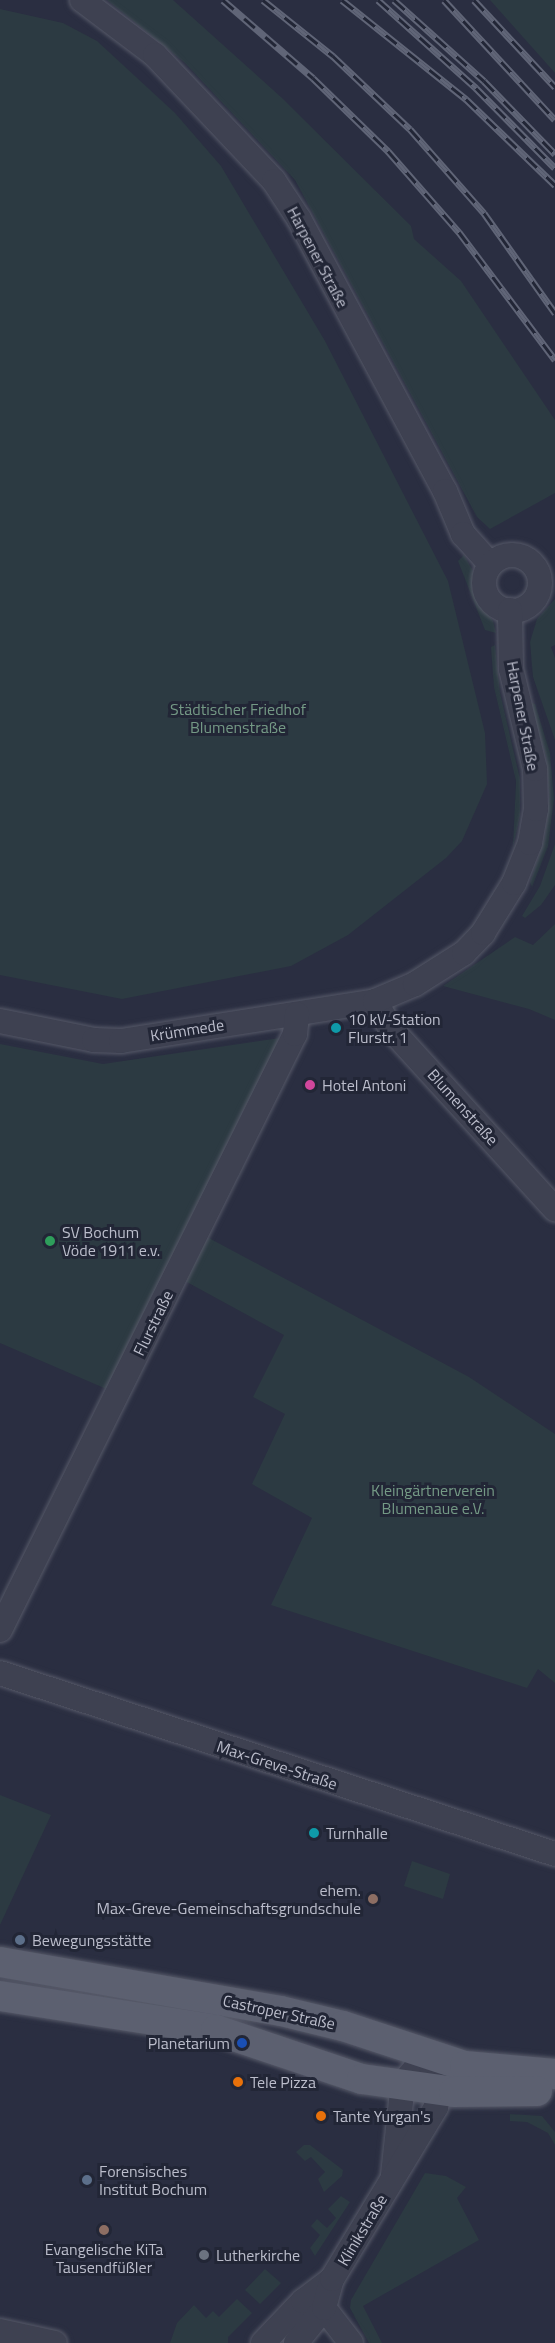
<!DOCTYPE html>
<html>
<head>
<meta charset="utf-8">
<style>
  body { margin:0 }
  #map { position:relative; width:555px; height:2343px; overflow:hidden; background:#2a2e41; font-family:"Titillium Web",sans-serif }
  div>[style] { position:absolute }
  .green>* { inset:0; background:#2c3a42 }
  .roads { filter:drop-shadow(0 0 2px #565968) drop-shadow(0 0 2px #565968) }
  .minor>* { height:24px; margin:-12px; padding:0 12px; transform-origin:12px; border-radius:12px; background:#3e4151 }
  .minor>.ring { margin:-12px; padding:0; box-sizing:content-box; background:none; border:24px solid #3e4151; border-radius:50% }
  .major>* { height:30px; margin:-15px; padding:0 15px; transform-origin:15px; border-radius:15px; background:#5c6070 }
  .rail>* { height:7px; margin-top:-3.5px; transform-origin:0; background:repeating-linear-gradient(90deg,#222636 0 14px,#606577 0 28px); box-sizing:border-box; border-block:2px solid #606577 }
  .dots>* { width:16px; height:16px; translate:-50% -50%; box-sizing:border-box; border:3px solid #222636; border-radius:50% }
  span { translate:-50% -50%; white-space:nowrap; text-align:center; line-height:1.15; -webkit-text-stroke:6px #222636; paint-order:stroke }
  .street-label { font-size:16px; color:#bbbdcb }
  .park-label { font-size:16px; color:#749985 }
  .poi-label { font-size:16px; color:#bbbdcb }
  .left { translate:0 -50%; text-align:left }
  .right { translate:-100% -50%; text-align:right }
</style>
</head>
<body>
<div id="map">
  <div class="green">
    <i style="clip-path:polygon(107px 0,173px 0,282px 98px,411px 226px,414px 239px,461px 281px,555px 420px,555px 493px,490px 529px,477px 517px,295px 180px,185px 63px)"></i>
    <i style="clip-path:polygon(490px 0,555px 0,555px 73px,539px 55px)"></i>
    <i style="clip-path:polygon(0 9px,63px 23px,97px 41px,175px 113px,221px 166px,325px 341px,448px 581px,485px 733px,487px 784px,462px 841px,446px 858px,348px 935px,291px 966px,122px 999px,0 975px)"></i>
    <i style="clip-path:polygon(464px 555px,473px 571px,476px 598px,493px 621px,496px 633px,485px 630px,458px 561px)"></i>
    <i style="clip-path:polygon(555px 599px,555px 645px,551px 647px,555px 658px,555px 740px,533px 677px,530px 642px,537px 619px)"></i>
    <i style="clip-path:polygon(495px 645px,500px 693px,520px 779px,520px 816px,513px 847px,516px 781px,494px 687px,491px 647px)"></i>
    <i style="clip-path:polygon(529px 702px,535px 704px,550px 753px,554px 799px,548px 846px,532px 887px,530px 882px,545px 837px,549px 796px,546px 756px)"></i>
    <i style="clip-path:polygon(555px 844px,555px 885px,541px 905px,525px 918px,522px 916px,540px 886px)"></i>
    <i style="clip-path:polygon(555px 924px,555px 1020px,529px 1009px,443px 986px,515px 937px,533px 945px)"></i>
    <i style="clip-path:polygon(287px 1037px,111px 1391px,0 1343px,0 1044px,103px 1064px)"></i>
    <i style="clip-path:polygon(207px 1237px,469px 1377px,555px 1434px,555px 1683px,538px 1669px,527px 1688px,271px 1605px,312px 1518px,252px 1484px,285px 1414px,253px 1397px,284px 1335px,185px 1281px)"></i>
    <i style="clip-path:polygon(0 1795px,51px 1815px,0 1925px)"></i>
    <i style="clip-path:polygon(412px 1861px,450px 1874px,443px 1899px,404px 1886px)"></i>
    <i style="clip-path:polygon(510px 2114px,542px 2116px,555px 2132px,555px 2145px,548px 2133px,527px 2122px,510px 2121px)"></i>
    <i style="clip-path:polygon(304px 2145px,310px 2145px,343px 2170px,342px 2176px,324px 2192px,318px 2179px,325px 2172px,311px 2157px,305px 2161px,296px 2152px)"></i>
    <i style="clip-path:polygon(425px 2173px,446px 2176px,466px 2187px,457px 2198px,479px 2240px,363px 2306px,382px 2343px,369px 2343px,350px 2308px,351px 2300px)"></i>
    <i style="clip-path:polygon(341px 2196px,350px 2202px,315px 2256px,310px 2248px,320px 2235px,311px 2226px,317px 2219px,327px 2228px,336px 2218px,328px 2209px)"></i>
    <i style="clip-path:polygon(265px 2269px,281px 2283px,260px 2304px,245px 2290px)"></i>
    <i style="clip-path:polygon(237px 2299px,252px 2313px,228px 2337px,228px 2343px,170px 2343px,177px 2323px,194px 2305px,206px 2318px,213px 2311px,219px 2317px)"></i>
  </div>
  <div class="roads">
    <div class="minor">
      <i style="left:82px;top:0;width:91px;rotate:37deg"></i>
      <i style="left:155px;top:55px;width:173px;rotate:46.6deg"></i>
      <i style="left:274px;top:181px;width:45px;rotate:56.7deg"></i>
      <i style="left:299px;top:219px;width:309px;rotate:61.8deg"></i>
      <i style="left:445px;top:491px;width:47px;rotate:67.3deg"></i>
      <i style="left:463px;top:534px;width:40px;rotate:48deg"></i>
      <i class="ring" style="left:484px;top:555px;width:32px;height:32px"></i>
      <i style="left:375px;top:1001px;width:32px;rotate:60deg"></i>
      <i style="left:391px;top:1029px;width:244px;rotate:47.7deg"></i>
      <i style="left:0;top:1021px;width:96px;rotate:11.4deg"></i>
      <i style="left:94px;top:1040px;width:27px;rotate:2deg"></i>
      <i style="left:121px;top:1041px;width:257px;rotate:-8.9deg"></i>
      <i style="left:375px;top:1001px;width:43px;rotate:-23deg"></i>
      <i style="left:415px;top:984px;width:58px;rotate:-32.3deg"></i>
      <i style="left:464px;top:953px;width:28px;rotate:-46deg"></i>
      <i style="left:483px;top:933px;width:59px;rotate:-58.2deg"></i>
      <i style="left:514px;top:883px;width:43px;rotate:-68.2deg"></i>
      <i style="left:530px;top:843px;width:35px;rotate:-80deg"></i>
      <i style="left:536px;top:809px;width:40px;rotate:-91.4deg"></i>
      <i style="left:535px;top:769px;width:103px;rotate:-103.5deg"></i>
      <i style="left:511px;top:669px;width:59px;rotate:-91deg"></i>
      <i style="left:0;top:1630px;width:665px;rotate:-63.67deg"></i>
      <i style="left:295px;top:1034px;width:20px;rotate:-84deg"></i>
      <i style="left:0;top:1673px;width:584px;rotate:18.06deg"></i>
      <i style="left:393px;top:2175px;width:93px;rotate:-83.8deg"></i>
      <i style="left:403px;top:2083px;width:38px;rotate:-50deg"></i>
      <i style="left:308px;top:2302px;width:17px;rotate:21deg"></i>
      <i style="left:324px;top:2308px;width:44px;rotate:52.4deg"></i>
      <i style="left:0;top:2331px;width:56px;rotate:12.3deg"></i>
      <i style="left:263px;top:2343px;width:58px;rotate:-46.4deg"></i>
      <i style="left:303px;top:2301px;width:36px;rotate:-37deg"></i>
      <i style="left:296px;top:2343px;width:45px;rotate:-51.3deg"></i>
      <i style="left:324px;top:2308px;width:30px;rotate:-75deg"></i>
      <i style="left:332px;top:2279px;width:201px;rotate:-58.8deg"></i>
      <i style="left:436px;top:2107px;width:17px;rotate:-80deg"></i>
      <i style="left:439px;top:2090px;width:38px;rotate:-108deg"></i>
    </div>
    <div class="major">
      <i style="left:0;top:1962px;width:285px;rotate:9.9deg"></i>
      <i style="left:281px;top:2011px;width:64px;rotate:13.6deg"></i>
      <i style="left:343px;top:2026px;width:128px;rotate:18.2deg"></i>
      <i style="left:465px;top:2066px;width:90px;rotate:5.1deg"></i>
      <i style="left:0;top:1996px;width:219px;rotate:8.9deg"></i>
      <i style="left:216px;top:2030px;width:154px;rotate:18.6deg"></i>
      <i style="left:362px;top:2079px;width:93px;rotate:8deg"></i>
      <i style="left:454px;top:2092px;width:83px;rotate:-0.7deg"></i>
    </div>
  </div>
  <div class="rail">
    <i style="left:223px;top:0;width:119px;rotate:40.9deg"></i>
    <i style="left:313px;top:78px;width:105px;rotate:44.2deg"></i>
    <i style="left:388px;top:151px;width:108px;rotate:48.8deg"></i>
    <i style="left:459px;top:232px;width:160px;rotate:53.1deg"></i>
    <i style="left:263px;top:0;width:90px;rotate:38.7deg"></i>
    <i style="left:333px;top:56px;width:106px;rotate:43.5deg"></i>
    <i style="left:410px;top:129px;width:112px;rotate:48.6deg"></i>
    <i style="left:484px;top:213px;width:123px;rotate:54.6deg"></i>
    <i style="left:342px;top:0;width:159px;rotate:38.6deg"></i>
    <i style="left:466px;top:99px;width:124px;rotate:44deg"></i>
    <i style="left:378px;top:0;width:132px;rotate:41.9deg"></i>
    <i style="left:476px;top:88px;width:112px;rotate:45.4deg"></i>
    <i style="left:394px;top:0;width:121px;rotate:42deg"></i>
    <i style="left:484px;top:81px;width:102px;rotate:45.8deg"></i>
    <i style="left:444px;top:0;width:163px;rotate:47.2deg"></i>
    <i style="left:474px;top:0;width:119px;rotate:47deg"></i>
  </div>
  <div class="dots">
    <i style="left:336px;top:1028px;background:#0f9aa8"></i>
    <i style="left:310px;top:1085px;background:#d1479c"></i>
    <i style="left:50px;top:1241px;background:#2e9e5b"></i>
    <i style="left:314px;top:1833px;background:#0f9aa8"></i>
    <i style="left:373px;top:1899px;background:#8d6e63"></i>
    <i style="left:20px;top:1940px;background:#5c6f8a"></i>
    <i style="left:242px;top:2043px;background:#1a4fb4"></i>
    <i style="left:238px;top:2082px;background:#e8710a"></i>
    <i style="left:321px;top:2116px;background:#e8710a"></i>
    <i style="left:87px;top:2180px;background:#5c6f8a"></i>
    <i style="left:104px;top:2230px;background:#8d6e63"></i>
    <i style="left:204px;top:2255px;background:#6b7280"></i>
  </div>
  <div class="street-label">
    <span style="left:318px;top:257px;rotate:62deg">Harpener Straße</span>
    <span style="left:523px;top:716px;rotate:79deg">Harpener Straße</span>
    <span style="left:187px;top:1030px;rotate:-9deg">Krümmede</span>
    <span style="left:463px;top:1107px;rotate:48deg">Blumenstraße</span>
    <span style="left:153px;top:1323px;rotate:-64deg">Flurstraße</span>
    <span style="left:277px;top:1765px;rotate:18deg">Max-Greve-Straße</span>
    <span style="left:279px;top:2012px;rotate:12deg">Castroper Straße</span>
    <span style="left:362px;top:2230px;rotate:-59deg">Klinikstraße</span>
  </div>
  <div class="park-label">
    <span style="left:238px;top:718px">Städtischer Friedhof<br>Blumenstraße</span>
    <span style="left:433px;top:1499px">Kleingärtnerverein<br>Blumenaue e.V.</span>
  </div>
  <div class="poi-label">
    <span class="left" style="left:348px;top:1028px">10 kV-Station<br>Flurstr. 1</span>
    <span class="left" style="left:322px;top:1085px">Hotel Antoni</span>
    <span class="left" style="left:62px;top:1241px">SV Bochum<br>Vöde 1911 e.v.</span>
    <span class="left" style="left:326px;top:1833px">Turnhalle</span>
    <span class="right" style="left:361px;top:1899px">ehem.<br>Max-Greve-Gemeinschaftsgrundschule</span>
    <span class="left" style="left:32px;top:1940px">Bewegungsstätte</span>
    <span class="right" style="left:230px;top:2043px">Planetarium</span>
    <span class="left" style="left:250px;top:2082px">Tele Pizza</span>
    <span class="left" style="left:333px;top:2116px">Tante Yurgan's</span>
    <span class="left" style="left:99px;top:2180px">Forensisches<br>Institut Bochum</span>
    <span style="left:104px;top:2258px">Evangelische KiTa<br>Tausendfüßler</span>
    <span class="left" style="left:216px;top:2255px">Lutherkirche</span>
  </div>
</div>
</body>
</html>
